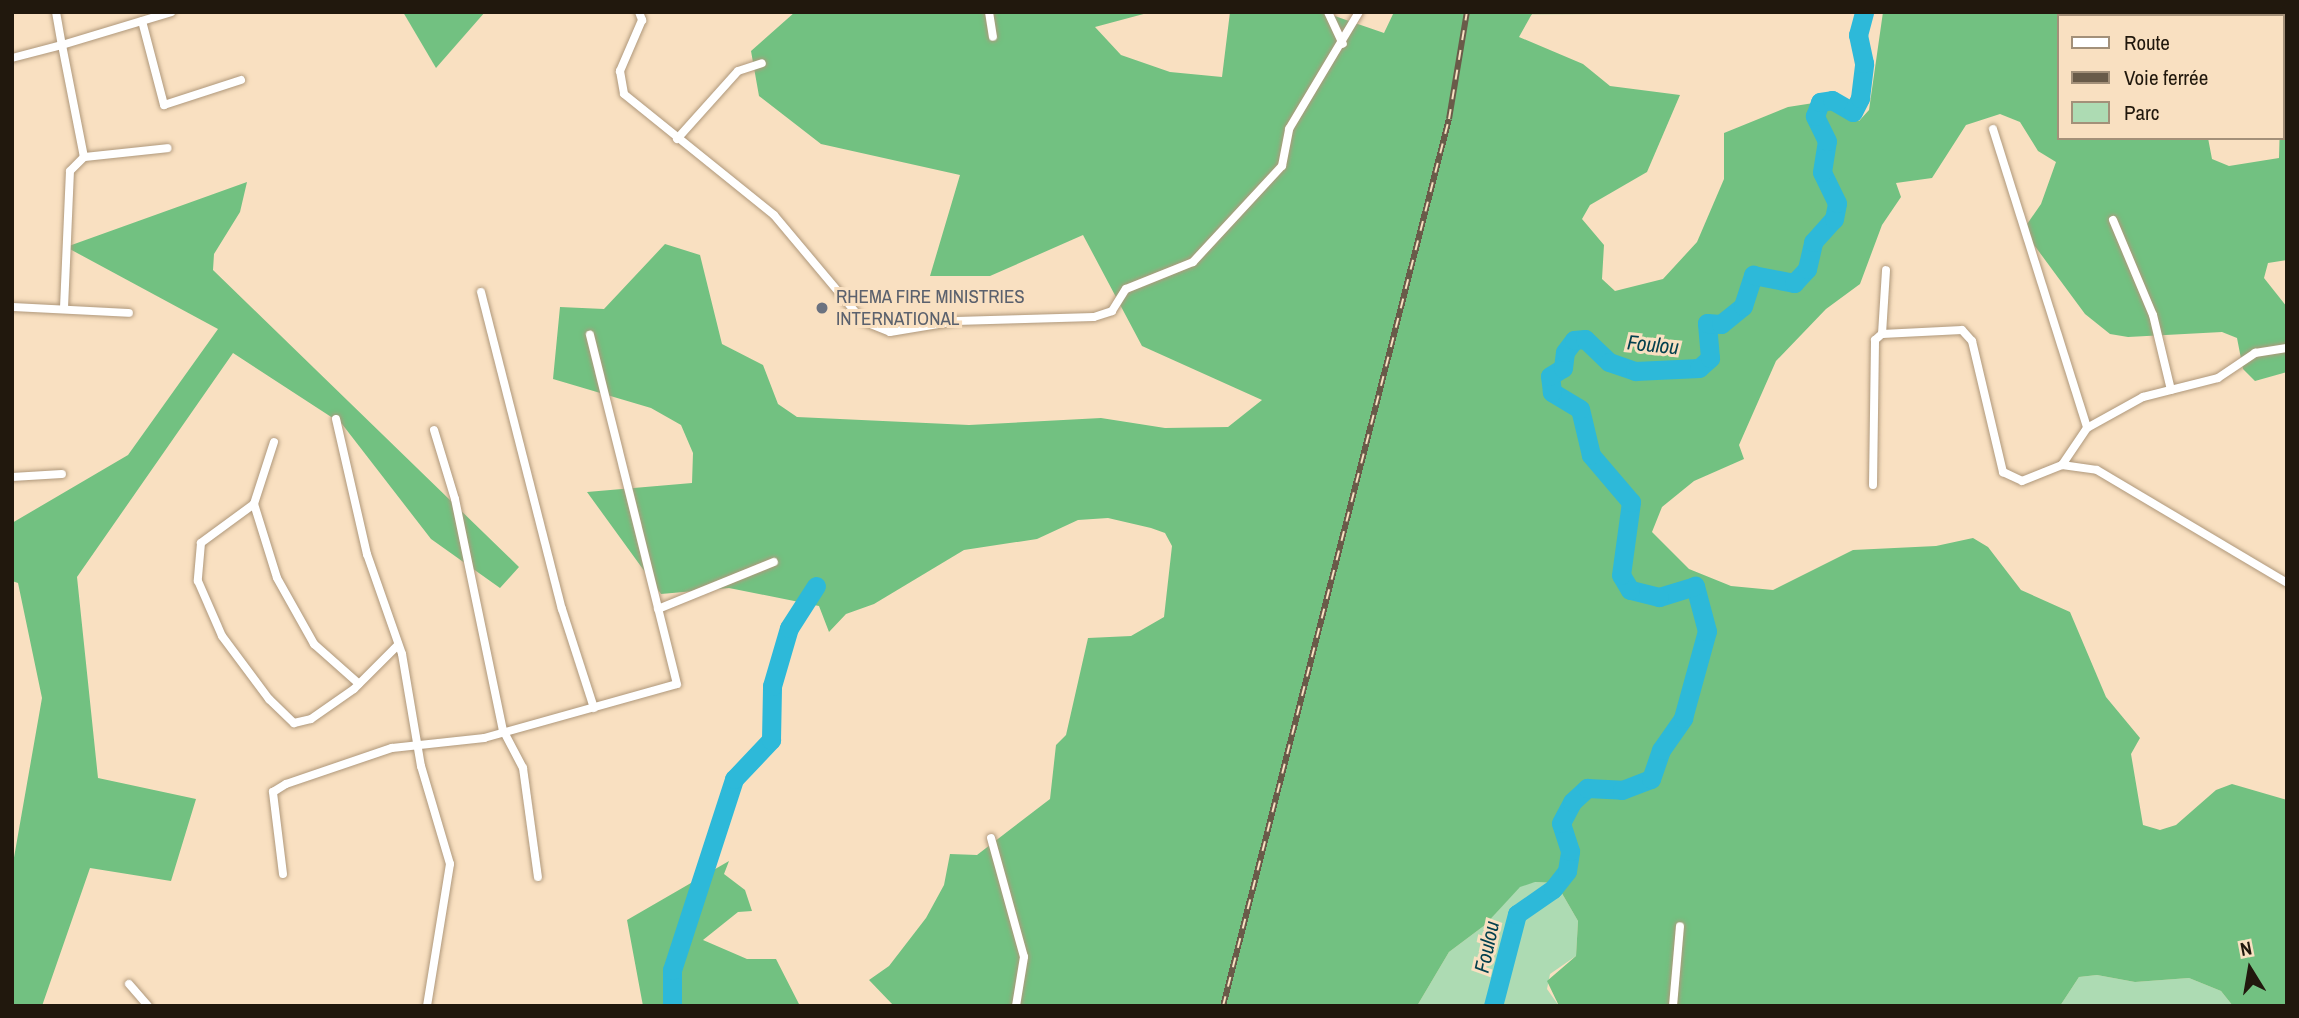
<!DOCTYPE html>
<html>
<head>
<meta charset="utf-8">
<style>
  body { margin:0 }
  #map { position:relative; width:2299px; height:1018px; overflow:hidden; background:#f9e0c1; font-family:"Archivo Narrow",sans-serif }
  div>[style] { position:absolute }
  .green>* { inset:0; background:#addbb3 }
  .forest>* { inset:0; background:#72c181 }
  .river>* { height:19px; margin:-9.5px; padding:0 9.5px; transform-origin:9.5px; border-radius:9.5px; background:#2db9d9 }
  .roads { filter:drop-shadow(0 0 2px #af987b) drop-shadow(0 0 2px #af987b) }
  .minor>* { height:8px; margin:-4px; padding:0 4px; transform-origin:4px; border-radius:4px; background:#fff }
  .rail>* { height:6px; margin-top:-3px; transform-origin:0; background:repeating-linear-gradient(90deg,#f9e0c1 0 10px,#695b49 0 20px); box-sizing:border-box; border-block:2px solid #695b49 }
  .dots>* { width:19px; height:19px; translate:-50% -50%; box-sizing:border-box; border:4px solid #f9e0c1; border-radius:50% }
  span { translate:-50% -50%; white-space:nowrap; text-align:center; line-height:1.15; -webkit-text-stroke:6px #f9e0c1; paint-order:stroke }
  .worship-label { font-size:19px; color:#5b616d }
  .left { translate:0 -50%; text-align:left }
  .water-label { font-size:21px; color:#03404e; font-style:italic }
  .frame { position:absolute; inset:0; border:14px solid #21180d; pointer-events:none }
  .legend { position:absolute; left:2057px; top:14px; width:228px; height:126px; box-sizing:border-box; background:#f9e0c1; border:2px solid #a39079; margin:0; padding:9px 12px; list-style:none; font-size:21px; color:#21180d }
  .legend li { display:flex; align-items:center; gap:14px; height:35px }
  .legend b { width:35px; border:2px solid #a39079 }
  .north { position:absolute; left:2215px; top:934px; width:70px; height:70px; -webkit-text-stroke:5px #f9e0c1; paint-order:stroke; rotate:349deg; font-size:19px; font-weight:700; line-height:28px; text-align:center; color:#21180d }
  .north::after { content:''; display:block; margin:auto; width:24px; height:32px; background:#21180d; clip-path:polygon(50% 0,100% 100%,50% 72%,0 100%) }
</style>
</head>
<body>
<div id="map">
  <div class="green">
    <i style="clip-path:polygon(1534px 882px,1556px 883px,1578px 921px,1576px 956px,1550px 974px,1547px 989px,1559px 1006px,1417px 1006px,1449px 952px,1485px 925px,1520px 886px)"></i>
    <i style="clip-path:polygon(2097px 975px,2135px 982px,2189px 978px,2221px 991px,2233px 1006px,2060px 1006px,2079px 977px)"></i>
  </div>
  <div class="forest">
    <i style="clip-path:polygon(403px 12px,485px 12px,436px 68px)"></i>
    <i style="clip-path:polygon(evenodd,795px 12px,1151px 12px,1095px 27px,1121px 55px,1170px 72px,1222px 77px,1230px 12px,1323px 12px,1384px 33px,1394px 12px,1533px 12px,1519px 37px,1583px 64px,1610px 86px,1680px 95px,1647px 172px,1590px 205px,1582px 219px,1604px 245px,1602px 279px,1615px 291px,1663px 279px,1697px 242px,1724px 179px,1724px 133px,1788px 107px,1820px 102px,1832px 100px,1859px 121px,1869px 110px,1883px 12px,2287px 12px,2287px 260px,2268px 263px,2264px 278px,2287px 307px,2287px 372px,2255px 381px,2243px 369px,2237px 338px,2222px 332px,2128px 337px,2110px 334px,2085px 314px,2023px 230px,2041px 204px,2056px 162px,2038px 151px,2020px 122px,2000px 114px,1966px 125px,1932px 178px,1896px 183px,1901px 197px,1882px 225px,1860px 284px,1826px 309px,1776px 361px,1739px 445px,1744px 459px,1694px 481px,1662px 507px,1652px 532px,1689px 569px,1731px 586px,1773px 590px,1853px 550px,1936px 546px,1973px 538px,1988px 547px,2021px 590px,2070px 612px,2106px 697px,2140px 738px,2131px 754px,2143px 825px,2160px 830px,2176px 825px,2216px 790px,2232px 784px,2287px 800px,2287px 1006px,2233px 1006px,2221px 991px,2189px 978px,2135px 982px,2097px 975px,2079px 977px,2060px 1006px,1559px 1006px,1547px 981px,1576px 956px,1578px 921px,1556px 883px,1535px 882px,1520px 887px,1485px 925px,1449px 952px,1417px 1006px,893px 1005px,869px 980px,889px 966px,926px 918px,944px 885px,950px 854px,977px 855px,1050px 799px,1056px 745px,1066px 735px,1088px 638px,1131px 636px,1164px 617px,1172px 546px,1165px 533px,1151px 528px,1108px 518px,1078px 520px,1037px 539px,964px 550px,874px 604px,846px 614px,829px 632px,819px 606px,729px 588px,661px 594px,587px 492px,692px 483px,693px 453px,681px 425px,651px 408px,553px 379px,560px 307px,604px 309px,665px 244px,700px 255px,722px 344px,763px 365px,778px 404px,797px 417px,969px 425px,1101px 418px,1165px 428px,1228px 427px,1262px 400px,1142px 346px,1083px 235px,990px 276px,930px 276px,960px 175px,821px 144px,759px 96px,751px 51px,795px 12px,2059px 16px,2283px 16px,2279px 158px,2229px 166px,2212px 159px,2208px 138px,2059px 138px,2059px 16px)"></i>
    <i style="clip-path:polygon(247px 182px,240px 212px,214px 254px,213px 270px,519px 567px,500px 588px,431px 539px,342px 424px,233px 353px,77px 577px,98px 778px,196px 799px,171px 881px,90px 868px,42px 1006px,12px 1006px,12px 869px,42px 698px,18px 583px,12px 581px,12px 523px,128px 455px,218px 329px,66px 247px)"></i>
    <i style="clip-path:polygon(729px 861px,724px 874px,745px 890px,752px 911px,738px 912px,703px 940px,747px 959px,776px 959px,800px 1006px,643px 1006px,627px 920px)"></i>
  </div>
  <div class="river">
    <i style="left:672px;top:1006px;width:36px;rotate:-90deg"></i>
    <i style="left:672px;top:970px;width:201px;rotate:-72deg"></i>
    <i style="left:734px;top:779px;width:54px;rotate:-46.5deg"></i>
    <i style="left:771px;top:740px;width:54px;rotate:-88.9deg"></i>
    <i style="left:772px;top:686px;width:60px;rotate:-73.7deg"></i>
    <i style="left:789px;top:628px;width:50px;rotate:-57.3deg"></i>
    <i style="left:1493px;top:1006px;width:95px;rotate:-75.4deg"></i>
    <i style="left:1517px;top:914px;width:44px;rotate:-34.8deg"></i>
    <i style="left:1553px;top:889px;width:23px;rotate:-52deg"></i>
    <i style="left:1567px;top:871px;width:20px;rotate:-81deg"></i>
    <i style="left:1570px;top:851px;width:29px;rotate:-108deg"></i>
    <i style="left:1561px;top:823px;width:24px;rotate:-62deg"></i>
    <i style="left:1572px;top:802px;width:21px;rotate:-43deg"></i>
    <i style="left:1587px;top:788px;width:35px;rotate:3deg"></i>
    <i style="left:1622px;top:790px;width:31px;rotate:-21deg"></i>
    <i style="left:1651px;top:779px;width:31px;rotate:-71deg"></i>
    <i style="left:1661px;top:750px;width:39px;rotate:-55deg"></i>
    <i style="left:1683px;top:718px;width:90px;rotate:-74.6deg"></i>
    <i style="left:1707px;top:631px;width:47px;rotate:-104.9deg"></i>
    <i style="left:1695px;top:586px;width:38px;rotate:163deg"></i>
    <i style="left:1659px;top:597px;width:30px;rotate:-166deg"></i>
    <i style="left:1630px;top:590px;width:17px;rotate:-121deg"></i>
    <i style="left:1621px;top:575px;width:74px;rotate:-82.2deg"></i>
    <i style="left:1631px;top:502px;width:62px;rotate:-130.4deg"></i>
    <i style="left:1591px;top:455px;width:47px;rotate:-103.4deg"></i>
    <i style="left:1580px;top:409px;width:33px;rotate:-149deg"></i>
    <i style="left:1552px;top:392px;width:16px;rotate:-97deg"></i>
    <i style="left:1550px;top:376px;width:15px;rotate:-32deg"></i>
    <i style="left:1563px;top:368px;width:16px;rotate:-83deg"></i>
    <i style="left:1565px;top:352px;width:15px;rotate:-53deg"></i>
    <i style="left:1574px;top:340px;width:11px;rotate:-5deg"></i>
    <i style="left:1585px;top:339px;width:33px;rotate:44deg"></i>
    <i style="left:1609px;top:362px;width:28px;rotate:19deg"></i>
    <i style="left:1635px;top:371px;width:64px;rotate:-2.7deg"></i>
    <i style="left:1699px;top:368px;width:15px;rotate:-42deg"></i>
    <i style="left:1710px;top:358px;width:35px;rotate:-95deg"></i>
    <i style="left:1707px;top:323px;width:14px;rotate:4deg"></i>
    <i style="left:1721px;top:324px;width:28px;rotate:-39deg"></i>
    <i style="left:1743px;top:306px;width:33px;rotate:-72deg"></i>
    <i style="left:1753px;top:275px;width:42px;rotate:11deg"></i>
    <i style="left:1794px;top:283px;width:19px;rotate:-47deg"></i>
    <i style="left:1807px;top:269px;width:28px;rotate:-77deg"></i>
    <i style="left:1813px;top:242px;width:31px;rotate:-48deg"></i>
    <i style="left:1834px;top:219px;width:16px;rotate:-79deg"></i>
    <i style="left:1837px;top:203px;width:34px;rotate:-116deg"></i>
    <i style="left:1822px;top:172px;width:31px;rotate:-81deg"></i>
    <i style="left:1827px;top:141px;width:28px;rotate:-116deg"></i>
    <i style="left:1815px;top:116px;width:15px;rotate:-70deg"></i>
    <i style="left:1820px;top:102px;width:12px;rotate:-9deg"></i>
    <i style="left:1832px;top:100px;width:24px;rotate:30deg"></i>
    <i style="left:1853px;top:112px;width:16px;rotate:-63deg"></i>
    <i style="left:1860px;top:98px;width:35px;rotate:-83deg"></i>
    <i style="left:1864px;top:63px;width:29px;rotate:-102deg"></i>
    <i style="left:1858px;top:35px;width:24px;rotate:-75deg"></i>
  </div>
  <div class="roads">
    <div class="minor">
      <i style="left:56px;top:12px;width:34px;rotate:80deg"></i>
      <i style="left:62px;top:45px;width:114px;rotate:-16.8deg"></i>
      <i style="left:639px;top:12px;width:9px;rotate:69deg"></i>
      <i style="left:642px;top:20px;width:56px;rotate:113.3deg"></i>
      <i style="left:620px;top:71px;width:23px;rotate:80deg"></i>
      <i style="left:624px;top:94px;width:193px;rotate:38.9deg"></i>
      <i style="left:774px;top:215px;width:138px;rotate:50deg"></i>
      <i style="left:863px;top:321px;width:29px;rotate:22deg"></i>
      <i style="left:890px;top:332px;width:67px;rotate:-9.5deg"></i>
      <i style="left:956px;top:321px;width:138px;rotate:-1.7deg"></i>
      <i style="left:1094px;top:317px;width:19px;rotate:-18deg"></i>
      <i style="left:1112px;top:311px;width:26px;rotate:-58deg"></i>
      <i style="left:1126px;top:289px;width:72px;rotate:-21.9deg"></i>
      <i style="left:1193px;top:262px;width:131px;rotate:-47.2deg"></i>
      <i style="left:1282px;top:166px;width:38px;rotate:-79deg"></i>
      <i style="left:1289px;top:129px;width:136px;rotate:-59.1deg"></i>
      <i style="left:989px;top:12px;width:25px;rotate:81deg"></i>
      <i style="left:1328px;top:12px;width:35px;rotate:65deg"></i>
      <i style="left:142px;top:21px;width:87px;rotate:75.3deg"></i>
      <i style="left:164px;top:105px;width:81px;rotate:-18deg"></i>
      <i style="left:12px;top:58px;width:52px;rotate:-14.6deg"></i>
      <i style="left:62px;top:45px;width:114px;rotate:78.9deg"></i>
      <i style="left:1993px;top:129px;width:313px;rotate:72.5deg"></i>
      <i style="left:677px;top:139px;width:91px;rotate:-48.1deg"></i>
      <i style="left:738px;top:71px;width:25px;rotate:-18deg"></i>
      <i style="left:2113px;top:220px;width:103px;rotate:67.2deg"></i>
      <i style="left:2153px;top:315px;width:77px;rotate:76.5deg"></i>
      <i style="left:481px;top:292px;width:327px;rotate:75.7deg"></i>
      <i style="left:562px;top:609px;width:104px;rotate:72.1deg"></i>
      <i style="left:12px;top:307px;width:117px;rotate:2.9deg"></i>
      <i style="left:64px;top:308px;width:137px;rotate:-87.5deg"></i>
      <i style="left:70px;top:171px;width:20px;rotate:-45deg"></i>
      <i style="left:84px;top:157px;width:84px;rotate:-6.1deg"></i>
      <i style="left:1882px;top:334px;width:80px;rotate:-2.9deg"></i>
      <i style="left:1962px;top:330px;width:15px;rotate:48deg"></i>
      <i style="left:1972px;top:341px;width:135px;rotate:76.7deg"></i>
      <i style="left:2003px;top:472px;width:21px;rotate:25deg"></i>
      <i style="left:2022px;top:481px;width:43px;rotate:-21.8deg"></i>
      <i style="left:2062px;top:465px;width:35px;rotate:8deg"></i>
      <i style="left:2097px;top:470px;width:221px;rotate:30.7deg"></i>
      <i style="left:336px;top:419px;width:139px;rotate:77.1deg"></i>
      <i style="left:367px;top:554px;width:106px;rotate:70.7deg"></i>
      <i style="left:402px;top:654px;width:114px;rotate:80.4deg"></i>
      <i style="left:421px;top:766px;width:102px;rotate:73.5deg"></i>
      <i style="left:450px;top:864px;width:144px;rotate:99.2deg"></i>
      <i style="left:434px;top:430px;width:72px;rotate:73.1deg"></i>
      <i style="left:455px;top:499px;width:236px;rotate:78.3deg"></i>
      <i style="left:503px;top:730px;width:43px;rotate:62.2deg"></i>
      <i style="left:523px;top:768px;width:110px;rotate:82.2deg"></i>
      <i style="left:274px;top:442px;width:65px;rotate:107.9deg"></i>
      <i style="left:254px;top:504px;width:77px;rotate:72.7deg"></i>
      <i style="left:277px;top:578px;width:76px;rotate:60.7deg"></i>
      <i style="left:314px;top:644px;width:60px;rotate:41.6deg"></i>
      <i style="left:2062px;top:465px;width:45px;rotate:-56deg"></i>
      <i style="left:2087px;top:428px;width:64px;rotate:-29deg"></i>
      <i style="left:2143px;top:397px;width:77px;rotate:-14.2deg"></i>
      <i style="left:2218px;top:378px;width:45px;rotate:-34deg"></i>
      <i style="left:2255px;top:353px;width:32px;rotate:-9deg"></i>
      <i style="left:12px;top:477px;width:50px;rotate:-3.4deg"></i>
      <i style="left:1873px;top:485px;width:145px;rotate:-89.2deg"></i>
      <i style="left:1875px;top:340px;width:9px;rotate:-41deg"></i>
      <i style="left:1882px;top:334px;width:64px;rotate:-86.4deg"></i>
      <i style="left:254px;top:504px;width:66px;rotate:143.7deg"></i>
      <i style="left:201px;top:543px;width:38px;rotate:95deg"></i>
      <i style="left:198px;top:581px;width:60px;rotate:66.4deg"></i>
      <i style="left:222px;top:636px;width:79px;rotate:53.3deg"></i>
      <i style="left:269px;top:699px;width:35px;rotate:44deg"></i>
      <i style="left:294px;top:723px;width:17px;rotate:-13deg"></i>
      <i style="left:311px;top:719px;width:52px;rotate:-34.9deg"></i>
      <i style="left:354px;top:689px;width:62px;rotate:-45deg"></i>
      <i style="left:658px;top:609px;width:125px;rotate:-22.1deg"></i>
      <i style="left:991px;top:838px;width:123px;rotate:74.5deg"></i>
      <i style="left:1024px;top:957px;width:50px;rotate:99.3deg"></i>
      <i style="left:283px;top:874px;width:83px;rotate:-97deg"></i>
      <i style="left:273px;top:792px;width:15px;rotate:-32deg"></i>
      <i style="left:286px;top:784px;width:112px;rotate:-18.8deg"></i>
      <i style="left:392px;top:748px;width:93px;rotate:-6.2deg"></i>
      <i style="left:484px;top:738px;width:200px;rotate:-15.6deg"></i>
      <i style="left:677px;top:684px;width:360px;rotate:-104deg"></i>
      <i style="left:129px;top:984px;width:29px;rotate:49deg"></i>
      <i style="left:1673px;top:1006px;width:80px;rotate:-85deg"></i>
    </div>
  </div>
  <div class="rail">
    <i style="left:1223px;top:1006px;width:915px;rotate:-75.71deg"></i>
    <i style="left:1449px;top:119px;width:109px;rotate:-80.5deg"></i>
  </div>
  <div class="dots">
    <i style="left:822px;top:308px;background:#6b7280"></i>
  </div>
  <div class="worship-label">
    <span class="left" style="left:836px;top:308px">RHEMA FIRE MINISTRIES<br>INTERNATIONAL</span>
  </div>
  <div class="water-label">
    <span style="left:1653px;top:345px;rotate:6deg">Foulou</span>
    <span style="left:1487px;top:947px;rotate:-78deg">Foulou</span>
  </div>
  <div class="frame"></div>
  <ul class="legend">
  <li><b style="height:9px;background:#fff"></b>Route</li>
  <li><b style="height:9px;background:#695b49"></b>Voie ferrée</li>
  <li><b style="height:19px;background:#addbb3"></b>Parc</li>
  </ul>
  <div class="north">N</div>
</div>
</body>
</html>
